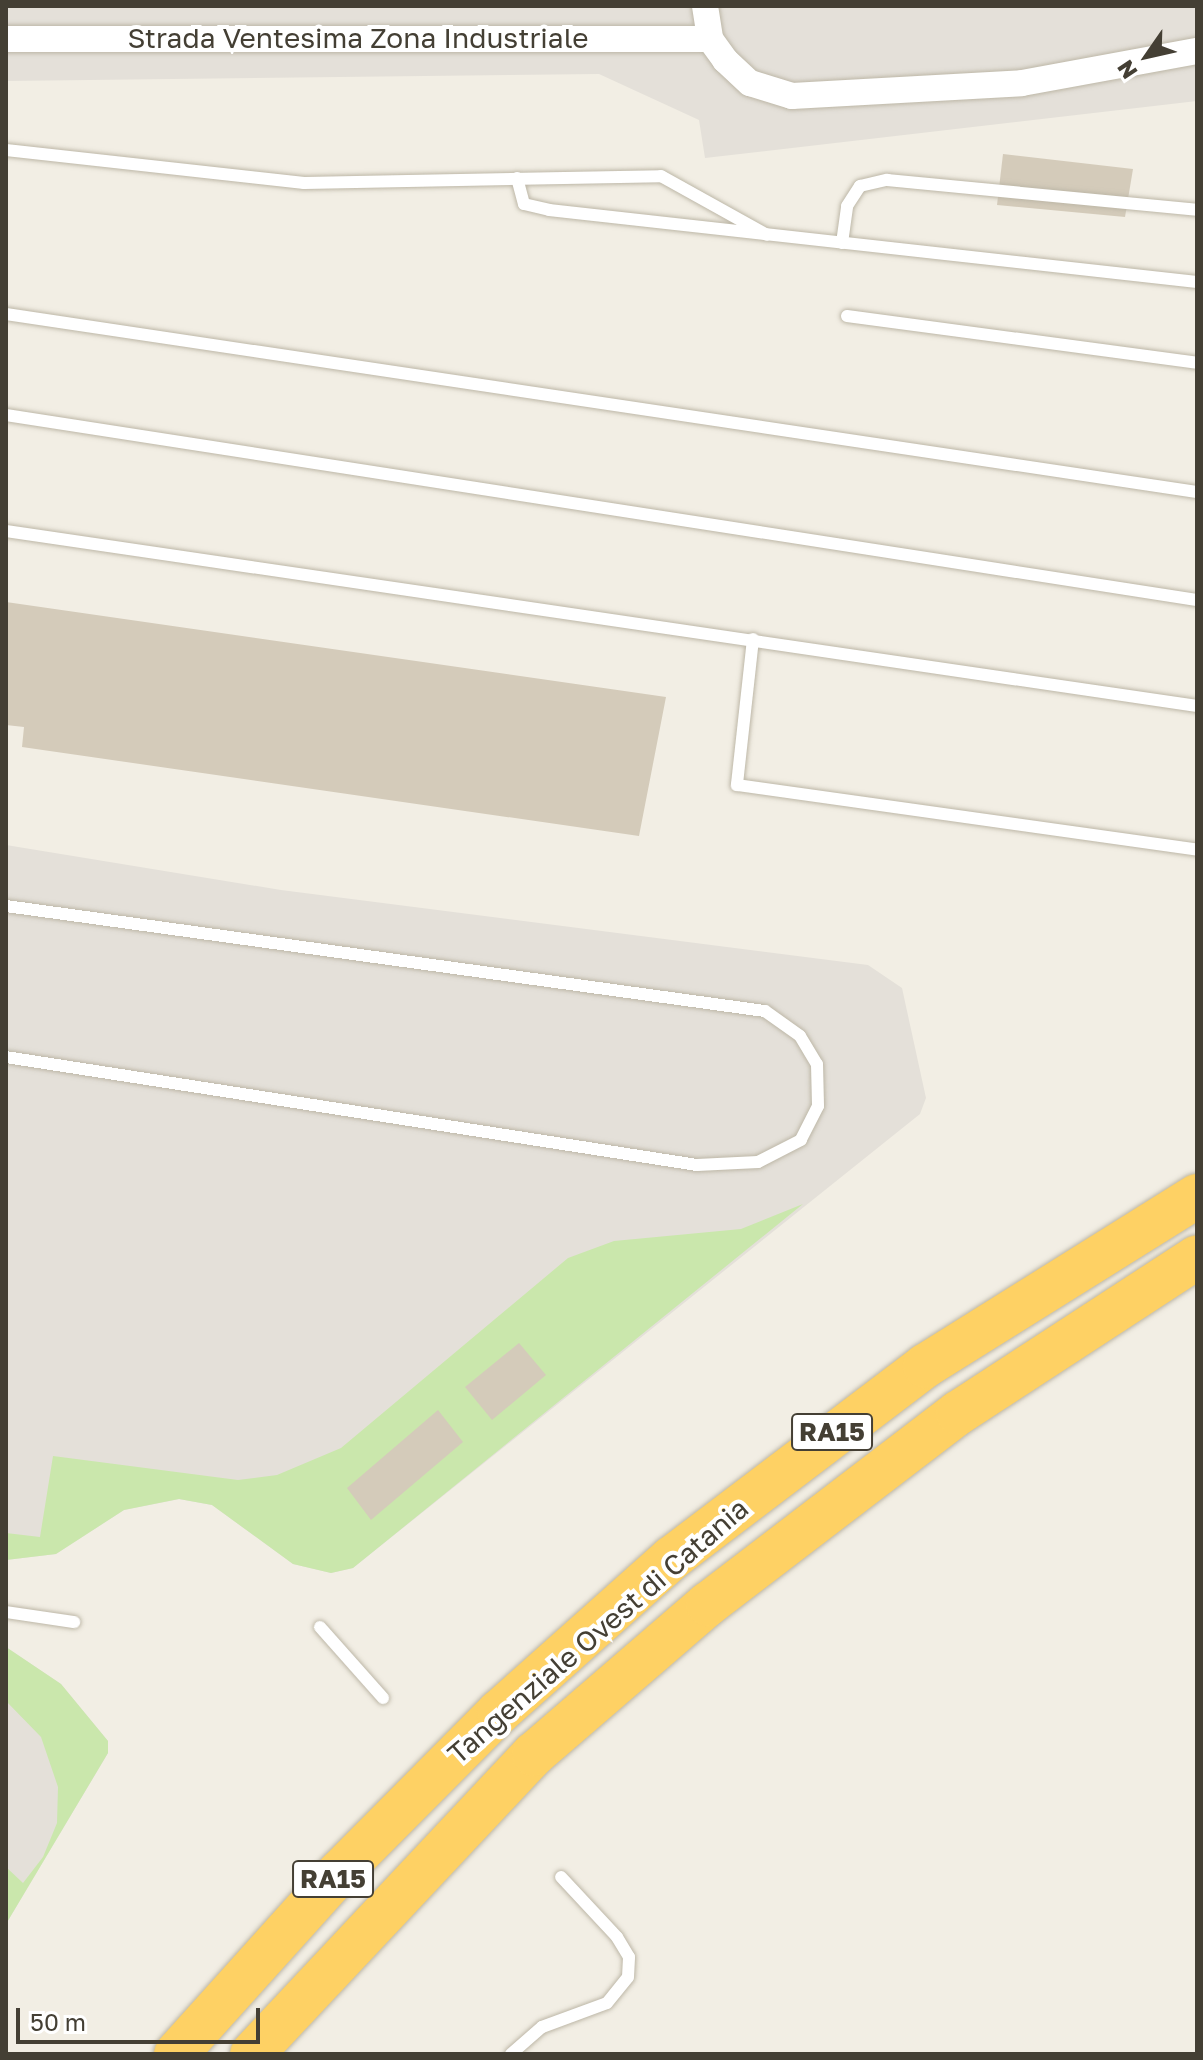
<!DOCTYPE html>
<html>
<head>
<meta charset="utf-8">
<style>
  body { margin:0 }
  #map { position:relative; width:1203px; height:2060px; overflow:hidden; background:#f2eee4; font-family:"Golos Text",sans-serif }
  div>[style] { position:absolute }
  .industrial>* { inset:0; background:#e4e0d9 }
  .green>* { inset:0; background:#cae7ac }
  .building>* { inset:0; background:#d4cbba }
  .roads { filter:drop-shadow(0 0 2px #bdb7a7) drop-shadow(0 0 2px #bdb7a7) }
  .service>* { height:12px; margin:-6px; padding:0 6px; transform-origin:6px; border-radius:6px; background:#fff }
  .minor>* { height:26px; margin:-13px; padding:0 13px; transform-origin:13px; border-radius:13px; background:#fff }
  .motorway>* { height:44px; margin:-22px; padding:0 22px; transform-origin:22px; border-radius:22px; background:#fed164 }
  span { translate:-50% -50%; white-space:nowrap; text-align:center; line-height:1.15; -webkit-text-stroke:8px #fff; paint-order:stroke }
  .shield-label span { padding:2px 6px; background:#fff; border:2px solid; border-radius:6px; -webkit-text-stroke-width:0 }
  .shield-label { font-size:26px; color:#443f34; font-weight:700 }
  .street-label { font-size:28px; color:#443f34 }
  .frame { position:absolute; inset:0; border:8px solid #443f34; pointer-events:none }
  .north { position:absolute; left:1107px; top:16px; width:80px; height:80px; -webkit-text-stroke:6px #fff; paint-order:stroke; rotate:236deg; font-size:22px; font-weight:700; line-height:32px; text-align:center; color:#443f34 }
  .north::after { content:''; display:block; margin:auto; width:28px; height:36px; background:#443f34; clip-path:polygon(50% 0,100% 100%,50% 72%,0 100%) }
  .scale { position:absolute; left:16px; top:2008px; width:244px; height:36px; box-sizing:border-box; border:4px solid #443f34; border-top:0; padding-left:10px; font-size:24px; line-height:28px; white-space:nowrap; color:#443f34; -webkit-text-stroke:6px #fff; paint-order:stroke }
</style>
</head>
<body>
<div id="map">
  <div class="industrial">
    <i style="clip-path:polygon(6px 6px,1197px 6px,1197px 101px,705px 158px,699px 120px,599px 74px,6px 81px)"></i>
    <i style="clip-path:polygon(6px 845px,281px 890px,868px 965px,902px 988px,926px 1098px,920px 1114px,353px 1568px,331px 1573px,293px 1564px,212px 1505px,179px 1499px,124px 1510px,56px 1554px,6px 1560px)"></i>
    <i style="clip-path:polygon(6px 1647px,61px 1684px,108px 1741px,108px 1753px,6px 1924px)"></i>
  </div>
  <div class="green">
    <i style="clip-path:polygon(803px 1204px,353px 1568px,331px 1573px,293px 1564px,212px 1505px,179px 1499px,124px 1510px,56px 1554px,6px 1560px,6px 1533px,40px 1537px,53px 1456px,238px 1480px,277px 1475px,341px 1448px,568px 1258px,614px 1241px,741px 1229px)"></i>
    <i style="clip-path:polygon(6px 1647px,61px 1684px,108px 1741px,108px 1753px,6px 1924px,6px 1867px,23px 1883px,43px 1857px,57px 1823px,58px 1787px,41px 1737px,6px 1701px)"></i>
  </div>
  <div class="building">
    <i style="clip-path:polygon(1003px 154px,1133px 169px,1125px 217px,997px 205px)"></i>
    <i style="clip-path:polygon(6px 602px,666px 697px,639px 836px,22px 747px,24px 727px,6px 725px)"></i>
    <i style="clip-path:polygon(519px 1343px,546px 1375px,492px 1420px,465px 1387px)"></i>
    <i style="clip-path:polygon(438px 1410px,463px 1442px,371px 1520px,347px 1488px)"></i>
  </div>
  <div class="roads">
    <div class="service">
      <i style="left:6px;top:150px;width:300px;rotate:6.3deg"></i>
      <i style="left:304px;top:183px;width:357px;rotate:-1.1deg"></i>
      <i style="left:661px;top:176px;width:121px;rotate:29.1deg"></i>
      <i style="left:517px;top:178px;width:27px;rotate:75deg"></i>
      <i style="left:524px;top:204px;width:26px;rotate:13deg"></i>
      <i style="left:549px;top:210px;width:652px;rotate:6.34deg"></i>
      <i style="left:842px;top:243px;width:37px;rotate:-82deg"></i>
      <i style="left:847px;top:206px;width:24px;rotate:-57deg"></i>
      <i style="left:860px;top:186px;width:28px;rotate:-13deg"></i>
      <i style="left:887px;top:180px;width:311px;rotate:5.5deg"></i>
      <i style="left:6px;top:314px;width:1204px;rotate:8.5deg"></i>
      <i style="left:847px;top:316px;width:353px;rotate:7.6deg"></i>
      <i style="left:6px;top:415px;width:1205px;rotate:8.83deg"></i>
      <i style="left:6px;top:531px;width:1204px;rotate:8.36deg"></i>
      <i style="left:753px;top:639px;width:147px;rotate:96.3deg"></i>
      <i style="left:737px;top:785px;width:465px;rotate:8deg"></i>
      <i style="left:6px;top:906px;width:766px;rotate:7.88deg"></i>
      <i style="left:765px;top:1011px;width:43px;rotate:35.5deg"></i>
      <i style="left:800px;top:1036px;width:33px;rotate:59deg"></i>
      <i style="left:817px;top:1064px;width:42px;rotate:88.6deg"></i>
      <i style="left:818px;top:1106px;width:38px;rotate:117deg"></i>
      <i style="left:801px;top:1140px;width:48px;rotate:152.9deg"></i>
      <i style="left:758px;top:1162px;width:61px;rotate:177.2deg"></i>
      <i style="left:697px;top:1165px;width:699px;rotate:-171.12deg"></i>
      <i style="left:6px;top:1612px;width:69px;rotate:8.4deg"></i>
      <i style="left:320px;top:1627px;width:95px;rotate:48.4deg"></i>
      <i style="left:511px;top:2054px;width:41px;rotate:-41.1deg"></i>
      <i style="left:542px;top:2027px;width:69px;rotate:-20.3deg"></i>
      <i style="left:607px;top:2003px;width:33px;rotate:-51deg"></i>
      <i style="left:628px;top:1977px;width:20px;rotate:-87deg"></i>
      <i style="left:629px;top:1957px;width:23px;rotate:-121deg"></i>
      <i style="left:617px;top:1937px;width:82px;rotate:-133deg"></i>
    </div>
    <div class="minor">
      <i style="left:705px;top:6px;width:33px;rotate:81deg"></i>
      <i style="left:710px;top:39px;width:26px;rotate:54deg"></i>
      <i style="left:725px;top:60px;width:34px;rotate:43deg"></i>
      <i style="left:750px;top:83px;width:44px;rotate:17.2deg"></i>
      <i style="left:792px;top:96px;width:230px;rotate:-3.2deg"></i>
      <i style="left:1022px;top:83px;width:178px;rotate:-10.4deg"></i>
      <i style="left:6px;top:39px;width:704px"></i>
    </div>
    <div class="motorway">
      <i style="left:176px;top:2054px;width:244px;rotate:-48deg"></i>
      <i style="left:339px;top:1873px;width:227px;rotate:-45.2deg"></i>
      <i style="left:499px;top:1712px;width:232px;rotate:-41.7deg"></i>
      <i style="left:672px;top:1558px;width:318px;rotate:-37.2deg"></i>
      <i style="left:925px;top:1366px;width:321px;rotate:-32deg"></i>
      <i style="left:252px;top:2054px;width:412px;rotate:-46.8deg"></i>
      <i style="left:534px;top:1754px;width:230px;rotate:-40.8deg"></i>
      <i style="left:708px;top:1604px;width:315px;rotate:-37.4deg"></i>
      <i style="left:958px;top:1413px;width:285px;rotate:-33.1deg"></i>
    </div>
  </div>
  <div class="shield-label">
    <span style="left:832px;top:1432px">RA15</span>
    <span style="left:333px;top:1879px">RA15</span>
  </div>
  <div class="street-label">
    <span style="left:358px;top:38px">Strada Ventesima Zona Industriale</span>
    <span style="left:598px;top:1631px;rotate:-41deg">Tangenziale Ovest di Catania</span>
  </div>
  <div class="frame"></div>
  <div class="north">N</div>
  <div class="scale">50 m</div>
</div>
</body>
</html>
